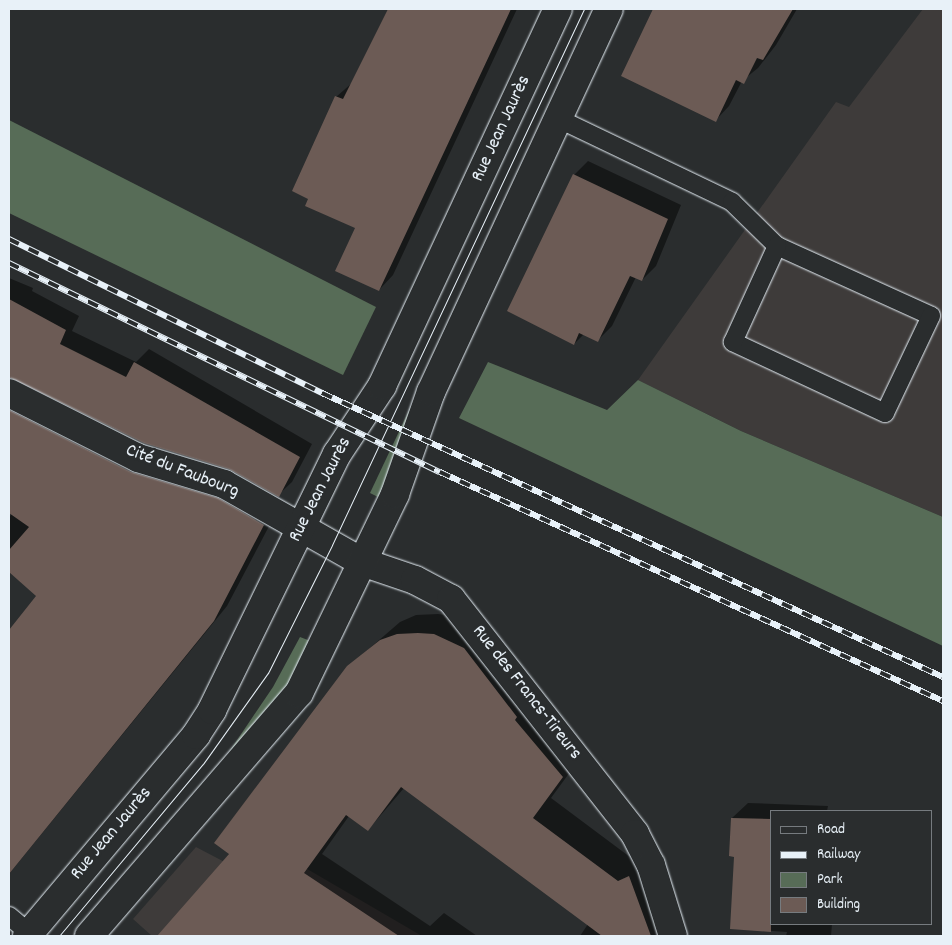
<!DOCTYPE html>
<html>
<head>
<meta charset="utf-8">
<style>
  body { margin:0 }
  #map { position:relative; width:952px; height:945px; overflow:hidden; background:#2a2d2e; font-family:Dekko,sans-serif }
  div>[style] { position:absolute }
  .built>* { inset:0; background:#3e3b3a }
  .green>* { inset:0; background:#576c57 }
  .shadow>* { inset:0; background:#0007 }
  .building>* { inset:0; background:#6c5b55 }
  .roads { filter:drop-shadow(0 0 1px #e8f1f8) drop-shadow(0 0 1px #e8f1f8) }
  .service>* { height:18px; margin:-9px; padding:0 9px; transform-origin:9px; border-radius:9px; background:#2a2d2e }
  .minor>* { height:28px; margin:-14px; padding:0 14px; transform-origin:14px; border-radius:14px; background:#2a2d2e }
  .secondary>* { height:28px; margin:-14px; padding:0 14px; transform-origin:14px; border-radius:14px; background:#2a2d2e }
  .tram>* { height:1px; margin:-0.5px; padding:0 0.5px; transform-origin:0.5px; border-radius:0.5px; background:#e8f1f8 }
  .rail>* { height:5.5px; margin-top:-2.75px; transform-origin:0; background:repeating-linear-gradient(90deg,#2a2d2e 0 11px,#e8f1f8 0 22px); box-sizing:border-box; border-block:1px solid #e8f1f8 }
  span { translate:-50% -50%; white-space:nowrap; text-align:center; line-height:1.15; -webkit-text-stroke:5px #2a2d2e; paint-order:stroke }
  .street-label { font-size:19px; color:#e8f1f8 }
  .frame { position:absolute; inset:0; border:10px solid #e8f1f8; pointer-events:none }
  .legend { position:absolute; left:770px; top:810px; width:162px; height:115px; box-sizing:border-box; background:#2a2d2e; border:1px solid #767b7f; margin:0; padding:6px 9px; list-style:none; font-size:15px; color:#e8f1f8 }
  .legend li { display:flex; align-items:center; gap:10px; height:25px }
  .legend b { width:25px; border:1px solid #767b7f }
</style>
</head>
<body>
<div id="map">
  <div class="built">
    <i style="clip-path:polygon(923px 9px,943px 9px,943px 517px,741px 431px,638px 380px,836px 102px,849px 107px)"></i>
    <i style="clip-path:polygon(196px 847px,261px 881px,297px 863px,422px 936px,152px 936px,133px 919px)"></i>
  </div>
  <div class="green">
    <i style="clip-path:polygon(9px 120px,376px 307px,343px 375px,9px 213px)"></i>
    <i style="clip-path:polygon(488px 362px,607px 410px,638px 380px,741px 431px,943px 517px,943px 646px,459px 418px)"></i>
    <i style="clip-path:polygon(412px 404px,397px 459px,382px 499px,370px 493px)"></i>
    <i style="clip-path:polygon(300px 637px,313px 642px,293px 680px,248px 736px,229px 752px,273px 687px)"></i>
  </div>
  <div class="shadow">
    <i style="clip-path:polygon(390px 9px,517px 9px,393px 275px,379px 290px,357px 227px,336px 97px,352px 83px)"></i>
    <i style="clip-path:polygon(654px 9px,797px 9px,776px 45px,758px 68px,742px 81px,729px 106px,716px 120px,622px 76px)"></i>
    <i style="clip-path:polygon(588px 161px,681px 205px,656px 266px,642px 280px,636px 277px,612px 326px,598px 340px,584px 334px,574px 344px,574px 175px)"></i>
    <i style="clip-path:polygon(9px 278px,33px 288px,32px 291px,79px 316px,72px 331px,136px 362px,149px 349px,312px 444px,292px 482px,278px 495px,229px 468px,9px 376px)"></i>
    <i style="clip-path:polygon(9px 384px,277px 511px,227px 606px,9px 874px,9px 632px,38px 596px,9px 570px,9px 517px,12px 514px,102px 519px,9px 470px)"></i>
    <i style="clip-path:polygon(438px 614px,453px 616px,581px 757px,551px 798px,638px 863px,669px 936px,580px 936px,588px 924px,404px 788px,368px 830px,349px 816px,322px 854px,430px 926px,444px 913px,477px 936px,160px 936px,230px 853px,348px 667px,400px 622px,416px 615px)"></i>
    <i style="clip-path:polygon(748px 803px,828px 806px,827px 811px,771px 811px,771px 924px,832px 924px,831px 936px,786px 936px,787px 932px,732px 928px,735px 856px,732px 818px)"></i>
  </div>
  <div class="building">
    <i style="clip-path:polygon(388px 9px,511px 9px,379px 291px,335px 271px,355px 228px,305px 206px,308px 199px,292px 191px,335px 96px,343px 99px)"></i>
    <i style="clip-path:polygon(653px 9px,793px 9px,763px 60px,757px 58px,744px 84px,736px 80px,716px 122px,621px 76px)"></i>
    <i style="clip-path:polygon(573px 174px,668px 219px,642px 281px,630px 276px,598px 342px,579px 333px,574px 345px,507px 311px)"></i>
    <i style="clip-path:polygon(9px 299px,66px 330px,60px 344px,126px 377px,134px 362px,300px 457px,279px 497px,229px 469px,144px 443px,9px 377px)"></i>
    <i style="clip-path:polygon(9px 410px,131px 472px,218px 498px,264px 525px,214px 621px,9px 874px,9px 630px,36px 596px,9px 572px,9px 550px,29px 527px,9px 513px)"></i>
    <i style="clip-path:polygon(418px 633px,434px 634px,464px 648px,517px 717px,515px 720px,563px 777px,533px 818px,618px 881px,629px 876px,651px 936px,602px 936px,401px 787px,368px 831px,346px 815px,304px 873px,399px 936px,157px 936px,229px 854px,214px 843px,347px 666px,380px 640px,397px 634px)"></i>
    <i style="clip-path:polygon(731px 818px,771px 819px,771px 932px,730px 929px,734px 857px,729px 856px)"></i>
  </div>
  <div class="roads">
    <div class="service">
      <i style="left:557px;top:118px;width:194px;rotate:25.6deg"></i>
      <i style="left:732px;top:202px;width:63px;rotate:44.4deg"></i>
      <i style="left:777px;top:246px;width:169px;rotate:24.4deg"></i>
      <i style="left:931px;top:316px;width:107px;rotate:115.4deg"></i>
      <i style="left:885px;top:413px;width:168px;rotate:-155deg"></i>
      <i style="left:733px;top:342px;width:106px;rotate:-65.4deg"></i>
      <i style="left:9px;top:916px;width:26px;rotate:40deg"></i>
    </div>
    <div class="minor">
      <i style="left:9px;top:393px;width:144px;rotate:26.7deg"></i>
      <i style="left:138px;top:458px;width:90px;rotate:16.8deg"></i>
      <i style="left:224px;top:484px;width:159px;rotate:29.5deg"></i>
      <i style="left:362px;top:562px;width:56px;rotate:18.8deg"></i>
      <i style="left:415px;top:580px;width:41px;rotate:27.8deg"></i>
      <i style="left:451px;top:599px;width:298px;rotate:51.9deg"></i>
      <i style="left:635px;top:834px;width:35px;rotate:63deg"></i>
      <i style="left:651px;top:865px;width:74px;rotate:72.8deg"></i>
    </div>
    <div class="secondary">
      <i style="left:27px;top:936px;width:263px;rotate:-49.9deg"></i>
      <i style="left:196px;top:735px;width:30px;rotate:-57deg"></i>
      <i style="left:212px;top:710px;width:285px;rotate:-64deg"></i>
      <i style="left:337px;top:454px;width:82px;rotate:-56.5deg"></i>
      <i style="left:382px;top:386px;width:416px;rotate:-65deg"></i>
      <i style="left:89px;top:936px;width:321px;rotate:-49.2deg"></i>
      <i style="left:299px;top:693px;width:221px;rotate:-64.2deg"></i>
      <i style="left:395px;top:494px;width:108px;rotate:-70.6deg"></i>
      <i style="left:431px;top:392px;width:422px;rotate:-65.1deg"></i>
    </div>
  </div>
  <div class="tram">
    <i style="left:59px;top:936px;width:224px;rotate:-50.1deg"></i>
    <i style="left:203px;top:764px;width:112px;rotate:-54.5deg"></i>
    <i style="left:268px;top:673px;width:143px;rotate:-63.4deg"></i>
    <i style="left:332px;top:545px;width:592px;rotate:-64.82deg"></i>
  </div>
  <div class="rail">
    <i style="left:9px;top:239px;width:349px;rotate:26.2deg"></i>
    <i style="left:322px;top:393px;width:683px;rotate:24.58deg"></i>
    <i style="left:9px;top:263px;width:479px;rotate:25.9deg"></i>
    <i style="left:440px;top:472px;width:553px;rotate:24.48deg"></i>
  </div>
  <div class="street-label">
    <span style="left:502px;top:129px;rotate:-65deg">Rue Jean Jaurès</span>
    <span style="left:182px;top:472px;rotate:21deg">Cité du Faubourg</span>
    <span style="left:321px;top:490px;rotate:-63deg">Rue Jean Jaurès</span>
    <span style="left:526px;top:693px;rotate:52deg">Rue des Francs-Tireurs</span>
    <span style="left:112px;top:834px;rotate:-50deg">Rue Jean Jaurès</span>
  </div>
  <div class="frame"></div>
  <ul class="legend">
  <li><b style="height:6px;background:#2a2d2e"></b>Road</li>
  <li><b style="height:6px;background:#e8f1f8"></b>Railway</li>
  <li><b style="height:14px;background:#576c57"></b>Park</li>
  <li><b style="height:14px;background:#6c5b55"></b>Building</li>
  </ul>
</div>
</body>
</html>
